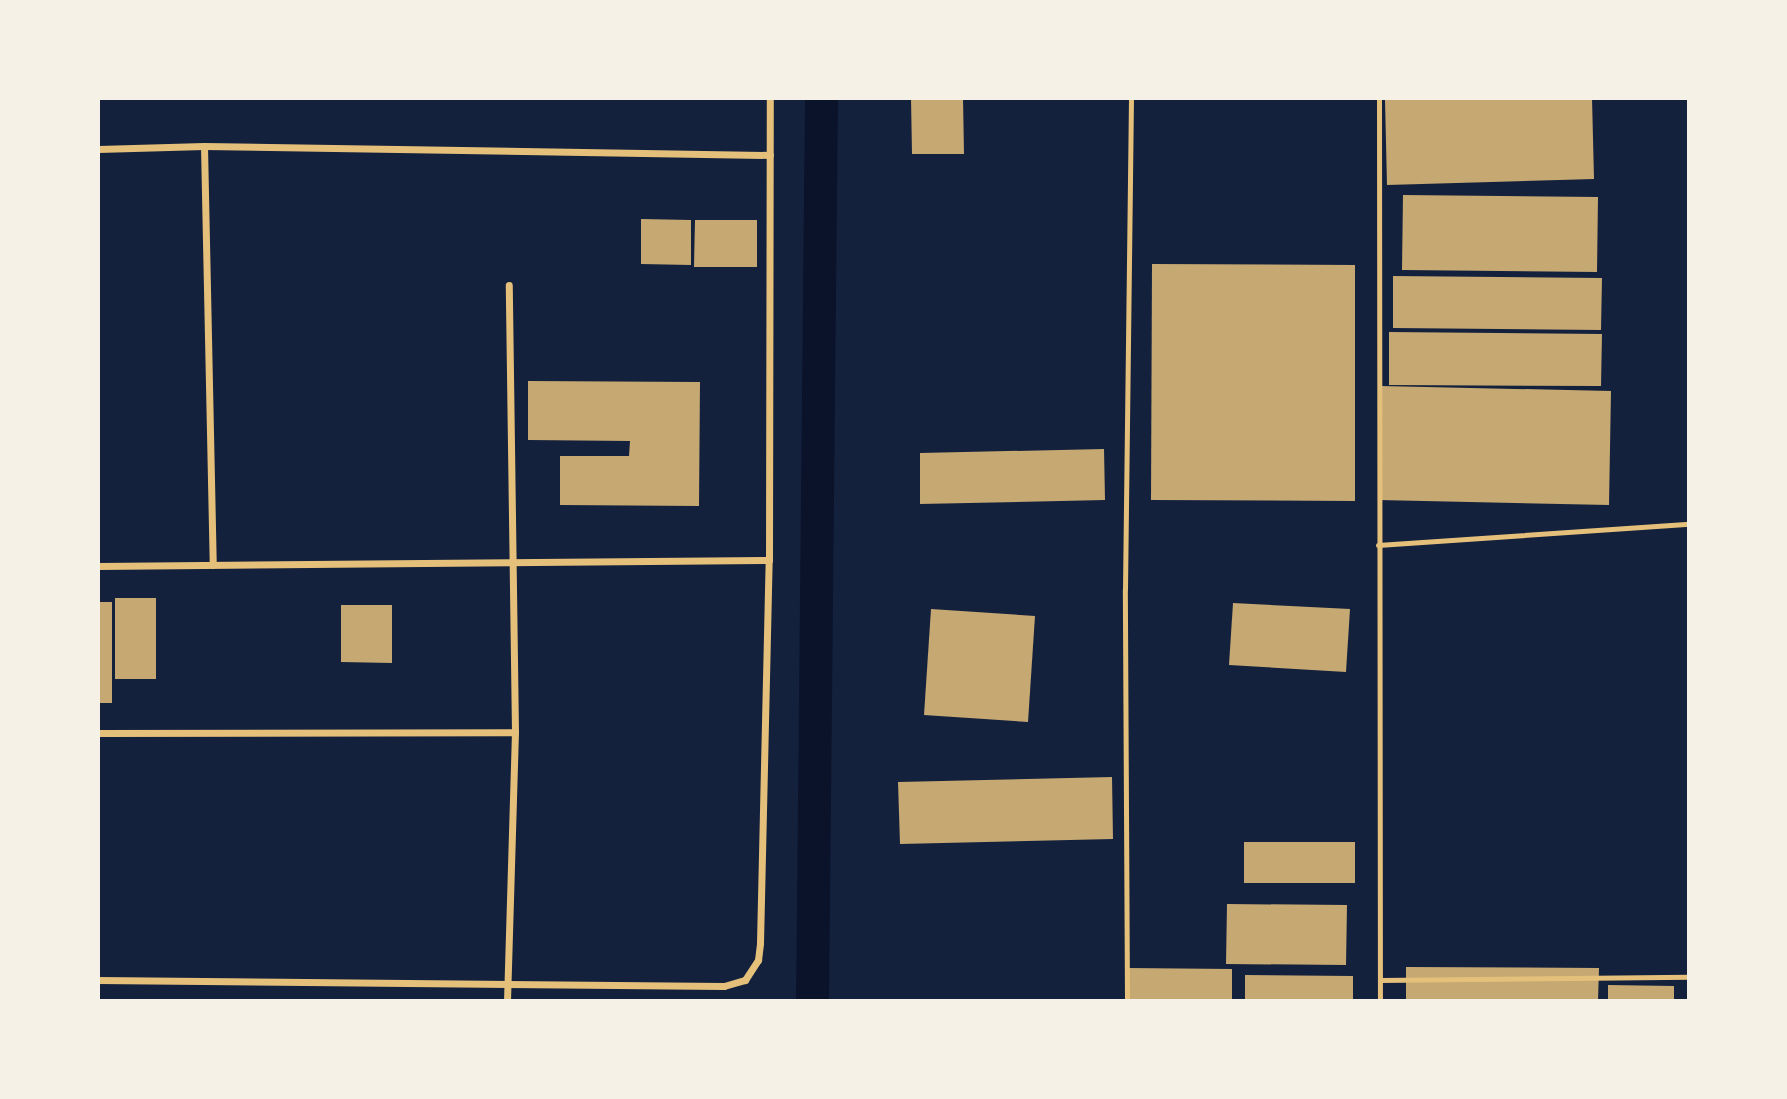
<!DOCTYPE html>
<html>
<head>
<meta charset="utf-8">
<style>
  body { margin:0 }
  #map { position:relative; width:1787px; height:1099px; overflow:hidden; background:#14213d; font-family:Manrope,sans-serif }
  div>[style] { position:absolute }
  .canal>* { height:33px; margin:-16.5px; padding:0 16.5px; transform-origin:16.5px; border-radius:16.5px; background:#0b132b }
  .building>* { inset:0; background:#c6a872 }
  .service>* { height:5px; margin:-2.5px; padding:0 2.5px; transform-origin:2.5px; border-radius:2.5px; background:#e5c07b }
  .minor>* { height:7px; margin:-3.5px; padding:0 3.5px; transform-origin:3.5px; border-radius:3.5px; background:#e5c07b }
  span { translate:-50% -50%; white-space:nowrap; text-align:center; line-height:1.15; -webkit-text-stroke:7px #f6f1e7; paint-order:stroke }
  .frame { position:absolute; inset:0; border:100px solid #f6f1e7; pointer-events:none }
</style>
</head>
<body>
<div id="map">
  <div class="canal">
    <i style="left:812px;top:1001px;width:903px;rotate:-89.43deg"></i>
  </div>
  <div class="building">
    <i style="clip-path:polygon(911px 98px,963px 98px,964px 154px,912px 154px)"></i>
    <i style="clip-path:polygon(1455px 98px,1592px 98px,1594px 179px,1387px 185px,1385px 100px)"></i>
    <i style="clip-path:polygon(1403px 195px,1598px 197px,1597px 272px,1402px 270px)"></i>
    <i style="clip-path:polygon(641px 219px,691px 220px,691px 265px,641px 264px)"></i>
    <i style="clip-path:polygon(695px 220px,757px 220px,757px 267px,694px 267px)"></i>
    <i style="clip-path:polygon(1152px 264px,1355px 265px,1355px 501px,1151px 500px)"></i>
    <i style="clip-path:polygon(1393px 276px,1602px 278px,1601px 330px,1393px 328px)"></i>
    <i style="clip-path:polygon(1389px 332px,1602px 334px,1601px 386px,1389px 385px)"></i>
    <i style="clip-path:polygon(528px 381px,700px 382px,699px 506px,560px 505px,560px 456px,629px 456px,630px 441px,528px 440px)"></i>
    <i style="clip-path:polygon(1381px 386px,1611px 391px,1609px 505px,1378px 500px)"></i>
    <i style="clip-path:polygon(1104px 449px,1105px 500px,920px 504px,920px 453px)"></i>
    <i style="clip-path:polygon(115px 598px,156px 598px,156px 679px,115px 679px)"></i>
    <i style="clip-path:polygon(98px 602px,112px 602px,112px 703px,98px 703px)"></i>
    <i style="clip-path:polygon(1233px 603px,1350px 609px,1346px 672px,1229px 665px)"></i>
    <i style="clip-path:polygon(341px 605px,392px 605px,392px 663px,341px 662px)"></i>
    <i style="clip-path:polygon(931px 609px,1035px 616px,1028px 722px,924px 715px)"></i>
    <i style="clip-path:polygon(1112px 777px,1113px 839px,900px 844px,898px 782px)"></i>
    <i style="clip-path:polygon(1244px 842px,1355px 842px,1355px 883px,1244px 883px)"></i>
    <i style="clip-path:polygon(1227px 904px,1347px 905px,1346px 965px,1226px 964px)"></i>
    <i style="clip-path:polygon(1406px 967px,1599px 968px,1598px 1001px,1406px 1001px)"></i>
    <i style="clip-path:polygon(1128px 968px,1232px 969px,1232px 1001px,1128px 1001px)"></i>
    <i style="clip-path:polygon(1245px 975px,1353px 976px,1353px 1001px,1245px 1001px)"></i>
    <i style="clip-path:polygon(1608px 985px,1674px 986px,1674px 1001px,1608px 1001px)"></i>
  </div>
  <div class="service">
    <i style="left:1379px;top:98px;width:903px;rotate:89.94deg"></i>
    <i style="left:1378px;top:545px;width:312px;rotate:-3.9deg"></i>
    <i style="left:1380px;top:980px;width:309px;rotate:-0.6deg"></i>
    <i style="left:1127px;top:1001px;width:412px;rotate:-90.3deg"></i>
    <i style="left:1125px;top:589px;width:491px;rotate:-89.3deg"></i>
  </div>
  <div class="minor">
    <i style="left:204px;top:146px;width:419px;rotate:88.8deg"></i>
    <i style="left:98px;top:149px;width:106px;rotate:-1.6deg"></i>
    <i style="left:204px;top:146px;width:566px;rotate:0.91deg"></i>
    <i style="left:98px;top:566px;width:671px;rotate:-0.51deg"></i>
    <i style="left:98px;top:733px;width:417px;rotate:-0.1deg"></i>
    <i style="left:98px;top:980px;width:626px;rotate:0.55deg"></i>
    <i style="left:724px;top:986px;width:22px;rotate:-16deg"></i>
    <i style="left:745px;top:980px;width:24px;rotate:-57deg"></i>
    <i style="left:758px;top:960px;width:17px;rotate:-83deg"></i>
    <i style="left:760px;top:943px;width:383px;rotate:-88.7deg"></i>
    <i style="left:769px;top:560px;width:462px;rotate:-89.9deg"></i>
    <i style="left:507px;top:1001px;width:269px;rotate:-88.3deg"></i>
    <i style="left:515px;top:732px;width:447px;rotate:-90.8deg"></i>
  </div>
  <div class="frame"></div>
</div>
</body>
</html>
